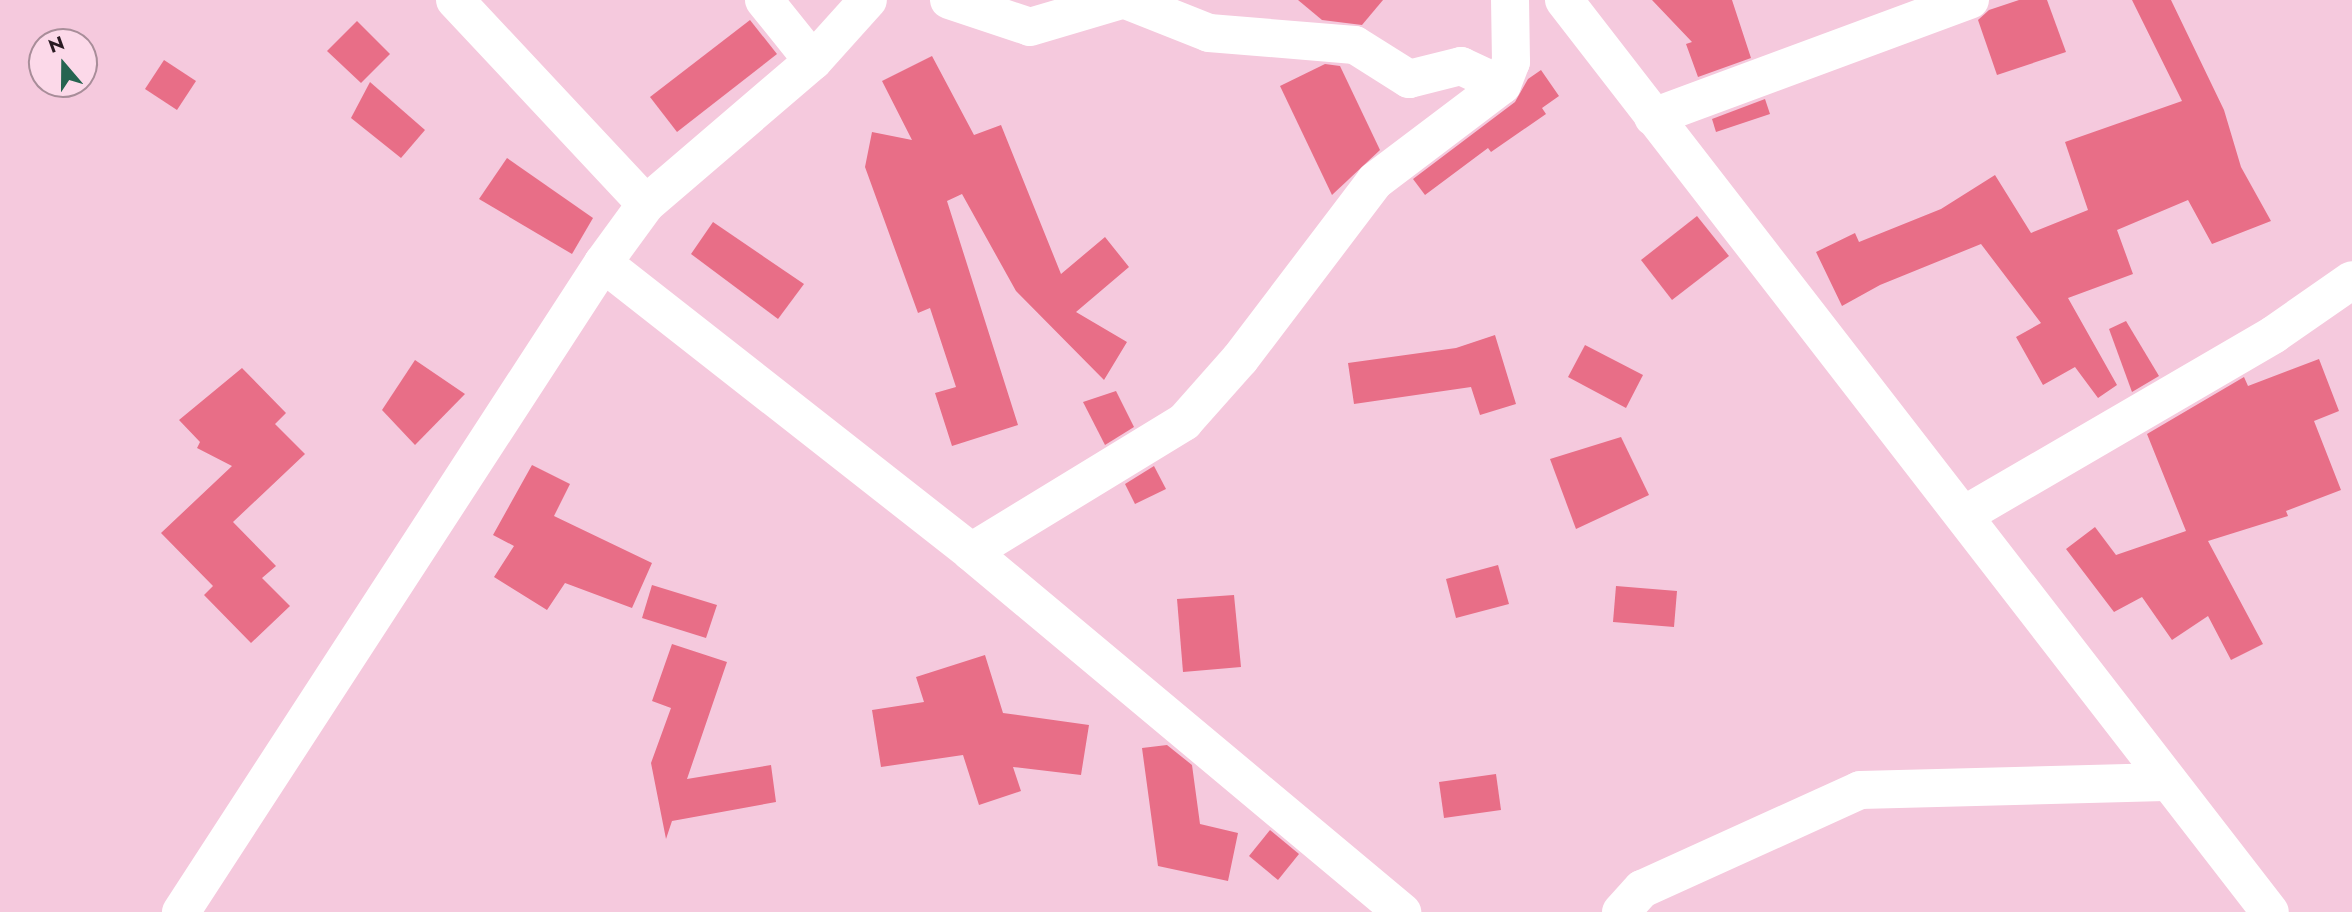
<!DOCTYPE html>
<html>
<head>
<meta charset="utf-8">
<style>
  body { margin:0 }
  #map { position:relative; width:2352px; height:912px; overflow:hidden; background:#f5c9dd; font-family:Jost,sans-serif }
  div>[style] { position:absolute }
  .building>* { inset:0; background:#e86e87 }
  .minor>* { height:38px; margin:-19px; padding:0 19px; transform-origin:19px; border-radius:19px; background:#fff }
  span { translate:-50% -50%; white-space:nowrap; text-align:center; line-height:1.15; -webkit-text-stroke:5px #fcd9e9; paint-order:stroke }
  .north { position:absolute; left:28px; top:28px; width:70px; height:70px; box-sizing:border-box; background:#fcd9e9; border:2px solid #a88d99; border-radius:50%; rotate:340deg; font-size:19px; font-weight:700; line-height:28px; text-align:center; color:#2a1a22 }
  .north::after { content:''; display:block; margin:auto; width:24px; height:32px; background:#266450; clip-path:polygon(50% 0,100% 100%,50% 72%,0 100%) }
</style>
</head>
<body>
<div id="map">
  <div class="building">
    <i style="clip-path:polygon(1298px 0,1383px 0,1362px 25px,1322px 20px)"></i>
    <i style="clip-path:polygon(1652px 0,1732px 0,1751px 58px,1698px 77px,1686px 44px,1692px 42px)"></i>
    <i style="clip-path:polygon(2019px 0,2047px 0,2066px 52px,1997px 75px,1978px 20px,1989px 10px)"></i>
    <i style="clip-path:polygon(2132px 0,2171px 0,2224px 110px,2241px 167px,2271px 221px,2212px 244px,2188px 200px,2117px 230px,2133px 274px,2068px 298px,2117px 385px,2098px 398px,2075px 367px,2043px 385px,2016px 337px,2041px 323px,1981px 244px,1880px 285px,1842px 306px,1816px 252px,1855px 233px,1859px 242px,1941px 209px,1995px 175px,2031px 233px,2088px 210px,2065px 142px,2182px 101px)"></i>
    <i style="clip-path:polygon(750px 20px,777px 54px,677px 132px,650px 97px)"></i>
    <i style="clip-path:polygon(357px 21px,390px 54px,361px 83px,327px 51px)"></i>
    <i style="clip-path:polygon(932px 56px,974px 135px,1001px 125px,1061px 274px,1105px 237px,1129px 267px,1076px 312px,1127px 342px,1104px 380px,1016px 291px,962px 194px,947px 201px,1018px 425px,952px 446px,935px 393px,956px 387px,930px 308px,918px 313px,865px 167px,872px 132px,912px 140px,882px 81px)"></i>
    <i style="clip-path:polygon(164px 60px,196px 81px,177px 110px,145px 89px)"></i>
    <i style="clip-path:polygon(1325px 64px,1340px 66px,1380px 150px,1332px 195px,1280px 86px)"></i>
    <i style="clip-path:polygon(1541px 70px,1559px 96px,1542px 108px,1546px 114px,1491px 152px,1488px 148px,1425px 195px,1413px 179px,1515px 102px,1528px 79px)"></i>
    <i style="clip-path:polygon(370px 82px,425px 130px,401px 158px,351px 118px)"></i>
    <i style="clip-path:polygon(1765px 99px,1770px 114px,1716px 132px,1712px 119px)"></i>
    <i style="clip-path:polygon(507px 158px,593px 218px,572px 254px,479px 199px)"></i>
    <i style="clip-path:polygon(1697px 216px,1729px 256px,1672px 300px,1641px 260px)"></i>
    <i style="clip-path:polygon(713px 222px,804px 284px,778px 319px,691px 254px)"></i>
    <i style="clip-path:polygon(2126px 321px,2159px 376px,2132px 392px,2109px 329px)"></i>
    <i style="clip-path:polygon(1495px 335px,1516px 404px,1480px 415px,1471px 387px,1354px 404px,1348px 363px,1456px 348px)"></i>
    <i style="clip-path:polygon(1585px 345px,1643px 375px,1626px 408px,1568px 377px)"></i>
    <i style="clip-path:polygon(2319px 359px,2339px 411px,2314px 421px,2341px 490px,2286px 511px,2288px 516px,2208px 541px,2263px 644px,2231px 660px,2208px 616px,2172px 640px,2142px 597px,2114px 612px,2066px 549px,2095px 527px,2116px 555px,2186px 531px,2147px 434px,2244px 377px,2248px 386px)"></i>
    <i style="clip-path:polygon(415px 360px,465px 394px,415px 445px,382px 410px)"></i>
    <i style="clip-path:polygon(242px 368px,286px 413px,275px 424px,305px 454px,233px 522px,276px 566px,262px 578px,290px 606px,251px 643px,204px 595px,213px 586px,161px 533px,232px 466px,197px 448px,200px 442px,179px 420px)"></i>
    <i style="clip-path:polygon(1116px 391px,1134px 427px,1105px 445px,1083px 402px)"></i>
    <i style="clip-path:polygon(1621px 437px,1649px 495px,1576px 529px,1550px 459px)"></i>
    <i style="clip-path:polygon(532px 465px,570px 484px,554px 516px,652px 563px,632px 608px,565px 583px,547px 610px,494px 577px,514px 546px,493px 535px)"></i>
    <i style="clip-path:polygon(1154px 466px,1166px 489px,1135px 504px,1125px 484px)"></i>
    <i style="clip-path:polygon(1498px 565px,1509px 604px,1456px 618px,1446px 579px)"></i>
    <i style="clip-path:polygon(652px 585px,717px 605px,706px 638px,642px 618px)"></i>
    <i style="clip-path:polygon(1616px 586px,1677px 591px,1674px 627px,1613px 622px)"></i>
    <i style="clip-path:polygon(1234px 595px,1241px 667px,1183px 672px,1177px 599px)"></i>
    <i style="clip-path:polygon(672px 644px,727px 662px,687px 779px,771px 765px,776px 802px,672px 821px,666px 839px,651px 763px,671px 708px,652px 701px)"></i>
    <i style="clip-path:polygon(985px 655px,1003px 713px,1089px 725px,1081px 775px,1013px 767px,1021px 791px,979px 805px,963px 755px,881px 767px,872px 710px,924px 702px,916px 677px)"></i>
    <i style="clip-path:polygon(1167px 745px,1192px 765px,1200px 824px,1238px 833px,1228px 881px,1158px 866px,1142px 748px)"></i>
    <i style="clip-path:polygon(1496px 774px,1501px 810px,1444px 818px,1439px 782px)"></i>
    <i style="clip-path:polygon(1270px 830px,1299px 854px,1278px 880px,1249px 856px)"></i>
  </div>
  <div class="minor">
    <i style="left:455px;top:0;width:279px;rotate:46.9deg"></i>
    <i style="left:764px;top:0;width:78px;rotate:51.2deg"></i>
    <i style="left:949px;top:0;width:85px;rotate:18.4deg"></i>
    <i style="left:1030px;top:27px;width:96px;rotate:-16.4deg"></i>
    <i style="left:1126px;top:0;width:89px;rotate:21.7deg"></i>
    <i style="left:1209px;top:33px;width:146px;rotate:4.7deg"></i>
    <i style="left:1355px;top:45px;width:64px;rotate:32.2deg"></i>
    <i style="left:1409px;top:79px;width:54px;rotate:-14deg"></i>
    <i style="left:1461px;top:66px;width:45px;rotate:24.9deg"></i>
    <i style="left:1564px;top:0;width:1153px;rotate:52.26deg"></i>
    <i style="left:1653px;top:117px;width:338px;rotate:-20.3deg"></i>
    <i style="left:603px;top:263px;width:468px;rotate:38.1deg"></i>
    <i style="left:971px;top:552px;width:562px;rotate:39.87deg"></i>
    <i style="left:1964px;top:515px;width:358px;rotate:-30.2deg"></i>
    <i style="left:2273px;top:335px;width:96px;rotate:-34.8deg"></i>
    <i style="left:971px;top:552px;width:250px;rotate:-31.4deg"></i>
    <i style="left:1184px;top:422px;width:84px;rotate:-48.4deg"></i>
    <i style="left:1240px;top:359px;width:223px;rotate:-52.8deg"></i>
    <i style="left:1375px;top:181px;width:159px;rotate:-37.1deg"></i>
    <i style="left:1502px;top:85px;width:25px;rotate:-69deg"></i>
    <i style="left:1511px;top:62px;width:62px;rotate:-90.9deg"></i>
    <i style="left:181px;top:912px;width:774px;rotate:-56.97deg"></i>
    <i style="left:603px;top:263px;width:73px;rotate:-53.9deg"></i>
    <i style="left:646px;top:204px;width:220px;rotate:-40.6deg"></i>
    <i style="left:813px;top:61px;width:82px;rotate:-48deg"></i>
    <i style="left:1621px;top:912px;width:31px;rotate:-48deg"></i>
    <i style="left:1642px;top:889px;width:239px;rotate:-24.4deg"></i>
    <i style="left:1860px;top:790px;width:305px;rotate:-1.5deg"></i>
  </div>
  <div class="north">N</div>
</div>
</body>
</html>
